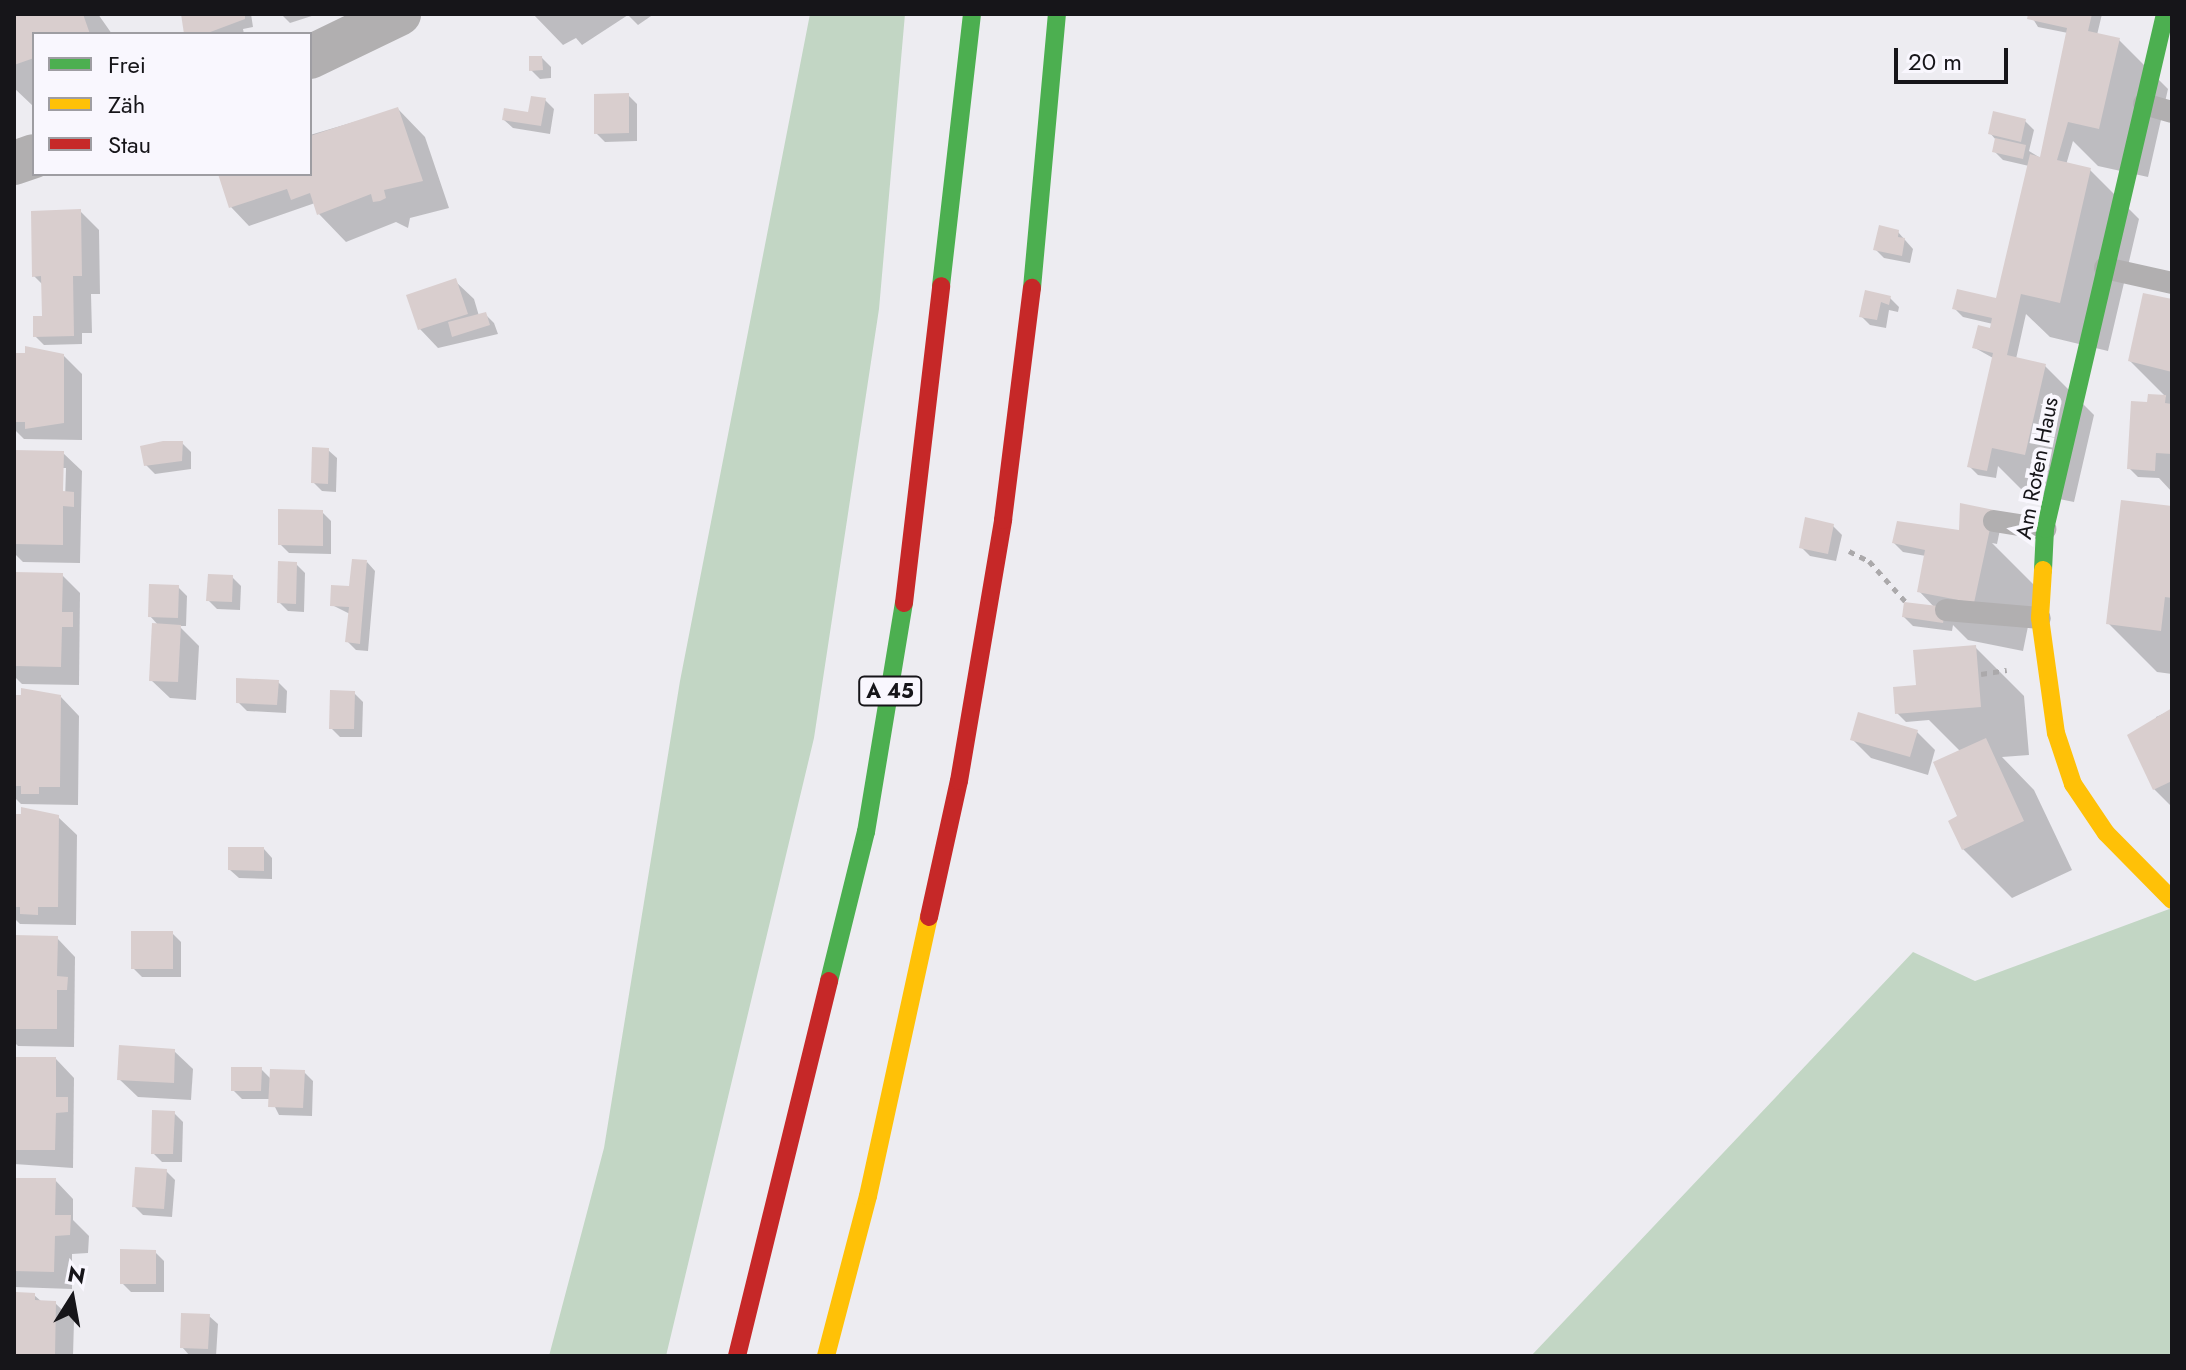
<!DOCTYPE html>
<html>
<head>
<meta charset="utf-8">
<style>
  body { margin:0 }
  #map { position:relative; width:2186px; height:1370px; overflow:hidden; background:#edecf1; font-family:Jost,sans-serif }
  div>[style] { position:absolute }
  .green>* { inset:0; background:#c2d6c4 }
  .shadow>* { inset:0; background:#0003 }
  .building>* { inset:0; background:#d9cece }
  .path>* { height:5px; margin-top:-2.5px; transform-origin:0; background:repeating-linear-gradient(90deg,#aba9ab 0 6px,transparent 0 12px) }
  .lane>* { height:22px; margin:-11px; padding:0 11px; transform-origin:11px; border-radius:11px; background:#b1afb0 }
  .street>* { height:44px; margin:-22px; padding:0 22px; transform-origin:22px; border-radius:22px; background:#b1afb0 }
  .fast>* { height:18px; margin:-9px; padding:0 9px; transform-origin:9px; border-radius:9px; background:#4caf50 }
  .slow>* { height:18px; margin:-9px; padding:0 9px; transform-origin:9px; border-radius:9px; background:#ffc107 }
  .jam>* { height:18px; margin:-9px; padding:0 9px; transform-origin:9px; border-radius:9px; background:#c62828 }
  span { translate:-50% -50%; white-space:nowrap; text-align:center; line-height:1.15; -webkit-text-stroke:8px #f9f7fe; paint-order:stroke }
  .shield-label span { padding:2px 6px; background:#f9f7fe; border:2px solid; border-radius:6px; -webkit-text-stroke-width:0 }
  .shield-label { font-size:20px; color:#161519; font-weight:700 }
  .street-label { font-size:22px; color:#161519 }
  .frame { position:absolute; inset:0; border:16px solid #161519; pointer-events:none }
  .legend { position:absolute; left:32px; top:32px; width:280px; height:144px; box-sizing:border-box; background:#f9f7fe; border:2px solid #9e9da2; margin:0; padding:10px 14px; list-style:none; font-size:24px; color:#161519 }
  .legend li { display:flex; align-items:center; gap:16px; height:40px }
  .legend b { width:40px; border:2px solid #9e9da2 }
  .north { position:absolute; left:32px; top:1258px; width:80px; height:80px; -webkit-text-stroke:6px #f9f7fe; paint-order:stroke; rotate:11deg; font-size:22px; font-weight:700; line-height:32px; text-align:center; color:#161519 }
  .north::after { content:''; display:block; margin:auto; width:28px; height:36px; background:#161519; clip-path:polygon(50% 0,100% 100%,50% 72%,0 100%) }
  .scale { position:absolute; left:1894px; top:48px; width:114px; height:36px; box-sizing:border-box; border:4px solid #161519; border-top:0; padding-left:10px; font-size:24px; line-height:28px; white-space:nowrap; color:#161519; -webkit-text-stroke:6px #f9f7fe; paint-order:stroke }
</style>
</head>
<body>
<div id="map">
  <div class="green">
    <i style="clip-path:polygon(810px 14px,905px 14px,879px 309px,814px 738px,666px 1356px,549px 1356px,604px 1148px,680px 681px)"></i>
    <i style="clip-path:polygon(2172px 908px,2172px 1356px,1531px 1356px,1913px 952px,1975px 981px)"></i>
  </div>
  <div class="shadow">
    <i style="clip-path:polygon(14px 14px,98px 14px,112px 34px,34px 34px,33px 106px,14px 88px)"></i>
    <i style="clip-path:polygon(183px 14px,251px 14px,253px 27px,243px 29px,244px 34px,186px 34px)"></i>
    <i style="clip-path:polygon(281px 14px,318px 14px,290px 23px)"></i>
    <i style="clip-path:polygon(533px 14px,654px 14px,638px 25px,628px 15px,582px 45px,576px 38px,563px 45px)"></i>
    <i style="clip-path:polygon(2030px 14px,2102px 14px,2097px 35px,2119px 40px,2168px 89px,2148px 177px,2098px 166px,2073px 141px,2066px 165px,2090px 170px,2139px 219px,2108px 351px,2050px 337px,2026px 314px,2016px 359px,2045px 366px,2094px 415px,2074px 502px,2024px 492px,1998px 466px,1996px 478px,1978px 475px,1969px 466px,1993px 358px,1975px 348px,1993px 324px,1963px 317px,1954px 308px,1998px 301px,2029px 166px,2003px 160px,1994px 151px,1996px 140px,1990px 133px,2025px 121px,2034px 130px,2029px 151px,2042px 159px,2068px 33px,2038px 27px)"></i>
    <i style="clip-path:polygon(542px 58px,551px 67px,551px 78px,540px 79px,531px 70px)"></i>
    <i style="clip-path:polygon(628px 95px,637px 104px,637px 141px,605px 142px,596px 133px)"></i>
    <i style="clip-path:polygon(545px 100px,554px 109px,550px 134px,513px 128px,504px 120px,530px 114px)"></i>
    <i style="clip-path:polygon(398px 109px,425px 137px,449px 208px,410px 218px,408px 228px,396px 222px,346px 242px,319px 214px,315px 203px,249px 226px,231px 207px,220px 174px,310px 174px,310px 135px)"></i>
    <i style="clip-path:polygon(80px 211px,99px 230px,100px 294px,91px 294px,92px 333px,82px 333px,82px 344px,44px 345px,35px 336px,44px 318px,43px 285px,34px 276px)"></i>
    <i style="clip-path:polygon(1898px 232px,1913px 249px,1910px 263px,1884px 258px,1876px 250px)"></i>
    <i style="clip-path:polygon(455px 281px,474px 299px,479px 316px,485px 314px,494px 323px,498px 334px,438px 348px,420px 329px)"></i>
    <i style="clip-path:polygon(1867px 293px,1890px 298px,1899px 307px,1898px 312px,1889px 310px,1886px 328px,1870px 325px,1861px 316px)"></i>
    <i style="clip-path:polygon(2172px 301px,2172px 492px,2159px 478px,2138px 477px,2129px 468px,2150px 396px,2166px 397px,2130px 361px)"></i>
    <i style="clip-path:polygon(27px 348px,64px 356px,82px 374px,82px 440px,24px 439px,14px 429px,14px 355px,27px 355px)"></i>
    <i style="clip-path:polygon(182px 443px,191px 452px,191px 469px,155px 474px,146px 465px)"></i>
    <i style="clip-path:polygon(328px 450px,337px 458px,336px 492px,322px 491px,313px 482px)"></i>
    <i style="clip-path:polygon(evenodd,14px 452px,63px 453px,82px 471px,80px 563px,23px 562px,14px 553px,14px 452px,62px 468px,66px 468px,65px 501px,61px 501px,62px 468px)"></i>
    <i style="clip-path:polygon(2172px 508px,2172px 674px,2157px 672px,2108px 623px)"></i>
    <i style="clip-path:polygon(322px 512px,331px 521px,331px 554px,289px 553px,280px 544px)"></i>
    <i style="clip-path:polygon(2002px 520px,1997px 544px,1992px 543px,2036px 587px,2023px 651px,1968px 640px,1953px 625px,1952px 631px,1913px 626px,1904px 617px,1935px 608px,1919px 591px,1926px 556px,1903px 552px,1894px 543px,1966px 534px)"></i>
    <i style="clip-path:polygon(1833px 526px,1842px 535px,1836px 561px,1810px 556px,1801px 547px)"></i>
    <i style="clip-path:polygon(367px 562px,375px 571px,368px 651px,356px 650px,347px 641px,350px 614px,332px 605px,351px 588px)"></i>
    <i style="clip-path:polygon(296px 564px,305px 573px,304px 612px,288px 611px,279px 602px)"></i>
    <i style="clip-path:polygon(14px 574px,62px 575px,80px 593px,79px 685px,22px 684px,14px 676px)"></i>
    <i style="clip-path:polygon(232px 577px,241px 586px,240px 610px,217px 609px,208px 600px)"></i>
    <i style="clip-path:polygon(178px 587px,187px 596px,186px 626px,179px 626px,199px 646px,196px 700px,170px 698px,151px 680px,159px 626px,150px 616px)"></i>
    <i style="clip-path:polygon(1975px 647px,2024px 696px,2029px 755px,2002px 757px,2034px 790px,2072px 870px,2012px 898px,1963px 849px,1961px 752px,1929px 720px,1906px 722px,1897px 713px,1915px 687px)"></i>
    <i style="clip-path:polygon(278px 682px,287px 691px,286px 713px,247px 711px,238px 702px)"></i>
    <i style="clip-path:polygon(23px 690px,61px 697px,79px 716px,78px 805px,21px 804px,14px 797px,14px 697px,26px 697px)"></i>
    <i style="clip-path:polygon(354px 693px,363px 702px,362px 737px,340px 737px,331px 728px)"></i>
    <i style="clip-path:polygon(2172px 710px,2172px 807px,2154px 789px,2156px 717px)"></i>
    <i style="clip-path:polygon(1917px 732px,1935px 750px,1928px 775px,1871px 758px,1852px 739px)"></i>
    <i style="clip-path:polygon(23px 809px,58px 817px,77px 835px,76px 925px,20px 924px,14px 918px,14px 816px,26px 816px)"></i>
    <i style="clip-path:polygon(264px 849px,272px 858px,272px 879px,239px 878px,230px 870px)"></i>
    <i style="clip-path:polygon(172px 933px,181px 942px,181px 977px,142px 977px,133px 968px)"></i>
    <i style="clip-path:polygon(14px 937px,57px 938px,75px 957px,74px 1047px,18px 1046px,14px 1042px)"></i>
    <i style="clip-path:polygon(174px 1051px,193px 1069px,191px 1100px,138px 1097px,119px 1079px)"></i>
    <i style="clip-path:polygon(14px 1059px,56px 1059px,74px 1078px,73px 1168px,14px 1164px)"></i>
    <i style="clip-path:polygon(261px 1069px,271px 1079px,304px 1072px,313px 1081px,312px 1116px,279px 1115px,271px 1099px,242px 1099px,233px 1090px)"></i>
    <i style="clip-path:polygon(174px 1113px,183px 1122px,182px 1162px,162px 1162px,153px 1153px)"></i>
    <i style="clip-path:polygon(166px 1171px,175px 1180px,172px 1217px,143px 1215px,134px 1206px)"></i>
    <i style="clip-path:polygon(14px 1180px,55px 1180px,73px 1199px,73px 1220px,89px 1236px,88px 1253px,72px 1254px,72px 1289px,14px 1287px)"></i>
    <i style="clip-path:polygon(155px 1252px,164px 1261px,164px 1292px,131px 1292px,122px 1283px)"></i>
    <i style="clip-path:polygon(34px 1295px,42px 1302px,55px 1303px,74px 1321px,73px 1356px,14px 1356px,14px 1302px)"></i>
    <i style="clip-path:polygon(209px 1316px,218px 1324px,216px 1356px,190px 1356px,182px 1347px)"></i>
  </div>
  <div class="building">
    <i style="clip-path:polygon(14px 14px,83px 14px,90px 34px,34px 34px,34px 58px,14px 65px)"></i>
    <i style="clip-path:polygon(181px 14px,245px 14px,245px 19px,205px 34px,184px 34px)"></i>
    <i style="clip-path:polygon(2028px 14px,2092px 14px,2088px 31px,2120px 38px,2099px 129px,2068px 122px,2057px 160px,2091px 168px,2060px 303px,2021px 294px,2016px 316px,2007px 355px,2046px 364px,2025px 455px,1992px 448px,1987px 471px,1967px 467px,1993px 353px,1972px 348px,1978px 325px,1990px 328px,1992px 318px,1952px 309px,1957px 289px,1996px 298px,2030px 154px,2040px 157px,2067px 28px,2027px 19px)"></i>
    <i style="clip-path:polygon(529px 56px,542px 56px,543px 70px,529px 71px)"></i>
    <i style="clip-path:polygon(629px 93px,629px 133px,594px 134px,594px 94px)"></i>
    <i style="clip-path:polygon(531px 96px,546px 98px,541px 126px,502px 120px,504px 108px,528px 112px)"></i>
    <i style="clip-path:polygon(398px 107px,423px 181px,384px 190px,386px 198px,380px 201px,373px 202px,371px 194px,317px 215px,310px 193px,291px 200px,287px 189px,229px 208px,218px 174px,310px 174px,310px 136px)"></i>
    <i style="clip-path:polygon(1993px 111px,2026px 119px,2021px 142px,1988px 134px)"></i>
    <i style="clip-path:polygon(1995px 138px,2026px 145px,2023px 159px,1992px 152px)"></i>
    <i style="clip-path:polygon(81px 209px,82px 276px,73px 276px,74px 336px,33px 337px,33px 316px,42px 316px,41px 276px,32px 277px,31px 211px)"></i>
    <i style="clip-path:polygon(1879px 225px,1899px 230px,1898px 237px,1905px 238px,1902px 256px,1873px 250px)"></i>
    <i style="clip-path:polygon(456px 278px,468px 314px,418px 330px,406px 295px)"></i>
    <i style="clip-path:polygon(1865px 290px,1891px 296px,1889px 305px,1881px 302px,1877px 320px,1859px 317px)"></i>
    <i style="clip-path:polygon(2143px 293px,2172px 299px,2172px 372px,2128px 361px)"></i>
    <i style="clip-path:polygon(486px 312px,490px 325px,452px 337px,448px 322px)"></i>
    <i style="clip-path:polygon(25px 346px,64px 354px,64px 423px,25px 429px,25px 422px,14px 422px,14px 353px,25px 353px)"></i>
    <i style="clip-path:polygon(2148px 394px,2166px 395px,2165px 403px,2172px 404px,2172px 454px,2156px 453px,2155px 471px,2127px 469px,2131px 401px,2147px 402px)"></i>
    <i style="clip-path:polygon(163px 441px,183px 441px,182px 461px,144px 466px,140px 446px)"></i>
    <i style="clip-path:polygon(312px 447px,329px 448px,328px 484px,311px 483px)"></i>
    <i style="clip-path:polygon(14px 450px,64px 451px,63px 491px,74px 492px,74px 507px,63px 506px,63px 545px,14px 544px)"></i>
    <i style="clip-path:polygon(2121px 500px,2172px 506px,2172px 598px,2165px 597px,2161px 631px,2106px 624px)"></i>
    <i style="clip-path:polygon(1960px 503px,1994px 510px,1974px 603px,1917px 592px,1925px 550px,1892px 543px,1897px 521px,1959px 530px)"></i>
    <i style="clip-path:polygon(278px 509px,323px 510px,323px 546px,278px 545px)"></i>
    <i style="clip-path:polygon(1805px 517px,1834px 524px,1828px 554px,1799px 548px)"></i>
    <i style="clip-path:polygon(352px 559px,367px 560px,360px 644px,345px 642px,349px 607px,330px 606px,331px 585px,349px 586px)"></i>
    <i style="clip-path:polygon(278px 561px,297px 562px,296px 604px,277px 603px)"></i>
    <i style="clip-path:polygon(14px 572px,63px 573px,62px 612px,73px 612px,73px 627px,62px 627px,61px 667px,14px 666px)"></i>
    <i style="clip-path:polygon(208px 574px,233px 575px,232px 602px,206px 601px)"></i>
    <i style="clip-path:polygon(149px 584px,179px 585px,178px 618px,148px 617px)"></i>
    <i style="clip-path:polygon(1904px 602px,1946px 607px,1943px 623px,1902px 617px)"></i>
    <i style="clip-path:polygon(152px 623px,181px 625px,178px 682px,149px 681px)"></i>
    <i style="clip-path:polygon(1976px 645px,1981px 707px,1895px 714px,1893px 687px,1916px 685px,1913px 650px)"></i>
    <i style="clip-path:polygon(236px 678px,279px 680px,277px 705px,236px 703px)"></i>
    <i style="clip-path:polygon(21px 688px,61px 695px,60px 787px,39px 787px,39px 794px,21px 794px,21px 786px,14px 786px,14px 695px,21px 695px)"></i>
    <i style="clip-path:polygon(330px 690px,355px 691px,354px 729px,329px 729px)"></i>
    <i style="clip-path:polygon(2172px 708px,2172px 781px,2153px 790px,2127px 735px)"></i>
    <i style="clip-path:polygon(1858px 712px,1918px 730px,1910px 757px,1850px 740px)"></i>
    <i style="clip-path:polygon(1986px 738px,2024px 821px,1962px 850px,1948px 821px,1957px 816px,1933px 762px)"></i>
    <i style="clip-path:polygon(21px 807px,59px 815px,58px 907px,38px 907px,38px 915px,20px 914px,20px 907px,14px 907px,14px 814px,21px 814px)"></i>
    <i style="clip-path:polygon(228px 847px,264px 847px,264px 871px,228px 870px)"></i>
    <i style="clip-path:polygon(131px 931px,173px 931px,173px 969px,131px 969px)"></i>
    <i style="clip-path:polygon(14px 935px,58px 936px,57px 976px,68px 977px,67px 990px,57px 990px,57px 1029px,14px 1029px)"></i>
    <i style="clip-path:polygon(119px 1045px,175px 1049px,174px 1083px,117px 1080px)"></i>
    <i style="clip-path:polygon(14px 1057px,56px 1057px,56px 1097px,68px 1097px,68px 1112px,56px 1113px,55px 1150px,14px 1150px)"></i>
    <i style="clip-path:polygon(231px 1067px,262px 1067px,261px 1091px,231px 1091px)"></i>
    <i style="clip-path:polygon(270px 1069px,305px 1070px,303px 1108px,268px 1107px)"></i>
    <i style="clip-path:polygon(152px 1110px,175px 1111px,173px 1154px,151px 1154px)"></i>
    <i style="clip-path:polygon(135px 1167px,167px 1169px,164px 1209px,132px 1207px)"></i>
    <i style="clip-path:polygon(14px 1178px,56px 1178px,55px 1215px,71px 1215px,70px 1235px,55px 1236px,54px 1272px,14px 1271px)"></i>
    <i style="clip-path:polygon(120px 1249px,156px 1250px,156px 1284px,120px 1284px)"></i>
    <i style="clip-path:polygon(16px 1292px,35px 1293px,35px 1300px,56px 1301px,55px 1356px,14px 1356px)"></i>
    <i style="clip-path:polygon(181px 1313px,210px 1314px,208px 1349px,180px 1348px)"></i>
  </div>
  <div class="path">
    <i style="left:1849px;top:551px;width:22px;rotate:27deg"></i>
    <i style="left:1869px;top:561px;width:54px;rotate:48deg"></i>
    <i style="left:1981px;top:674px;width:26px;rotate:-9deg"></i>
  </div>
  <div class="lane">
    <i style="left:2144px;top:104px;width:29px;rotate:16deg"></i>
    <i style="left:2105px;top:268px;width:69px;rotate:12.6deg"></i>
    <i style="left:1994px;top:521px;width:52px;rotate:8.9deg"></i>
    <i style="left:1946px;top:610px;width:94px;rotate:4.9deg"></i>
  </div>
  <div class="street">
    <i style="left:310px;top:57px;width:99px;rotate:-25.8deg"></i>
    <i style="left:14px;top:163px;width:21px;rotate:-19deg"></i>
  </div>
  <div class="fast">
    <i style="left:941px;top:286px;width:274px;rotate:-83.5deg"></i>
    <i style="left:1032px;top:288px;width:275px;rotate:-84.8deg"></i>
    <i style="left:2043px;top:570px;width:41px;rotate:-87.2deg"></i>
    <i style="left:2045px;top:529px;width:529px;rotate:-76.88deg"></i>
    <i style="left:829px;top:981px;width:154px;rotate:-76.1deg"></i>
    <i style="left:866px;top:832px;width:232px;rotate:-80.6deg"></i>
  </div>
  <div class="slow">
    <i style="left:2043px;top:570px;width:48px;rotate:93.6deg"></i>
    <i style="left:2040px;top:618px;width:116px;rotate:82.1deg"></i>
    <i style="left:2056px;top:733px;width:54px;rotate:71.6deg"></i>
    <i style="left:2073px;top:784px;width:59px;rotate:56deg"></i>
    <i style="left:2106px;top:833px;width:94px;rotate:45.4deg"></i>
    <i style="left:826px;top:1356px;width:165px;rotate:-75.3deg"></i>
    <i style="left:868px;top:1196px;width:286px;rotate:-77.7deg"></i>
  </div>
  <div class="jam">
    <i style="left:904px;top:603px;width:319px;rotate:-83.3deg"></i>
    <i style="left:929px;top:917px;width:139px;rotate:-77.6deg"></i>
    <i style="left:959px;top:781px;width:265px;rotate:-80.4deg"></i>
    <i style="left:1003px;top:520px;width:234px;rotate:-82.9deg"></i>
    <i style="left:737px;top:1356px;width:386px;rotate:-76.2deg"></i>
  </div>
  <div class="shield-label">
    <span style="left:890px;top:691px">A 45</span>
  </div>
  <div class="street-label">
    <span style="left:2037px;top:468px;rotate:-79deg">Am Roten Haus</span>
  </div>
  <div class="frame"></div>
  <ul class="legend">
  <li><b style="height:10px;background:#4caf50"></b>Frei</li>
  <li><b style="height:10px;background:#ffc107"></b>Zäh</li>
  <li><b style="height:10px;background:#c62828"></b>Stau</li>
  </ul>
  <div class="north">N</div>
  <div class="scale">20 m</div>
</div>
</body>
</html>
